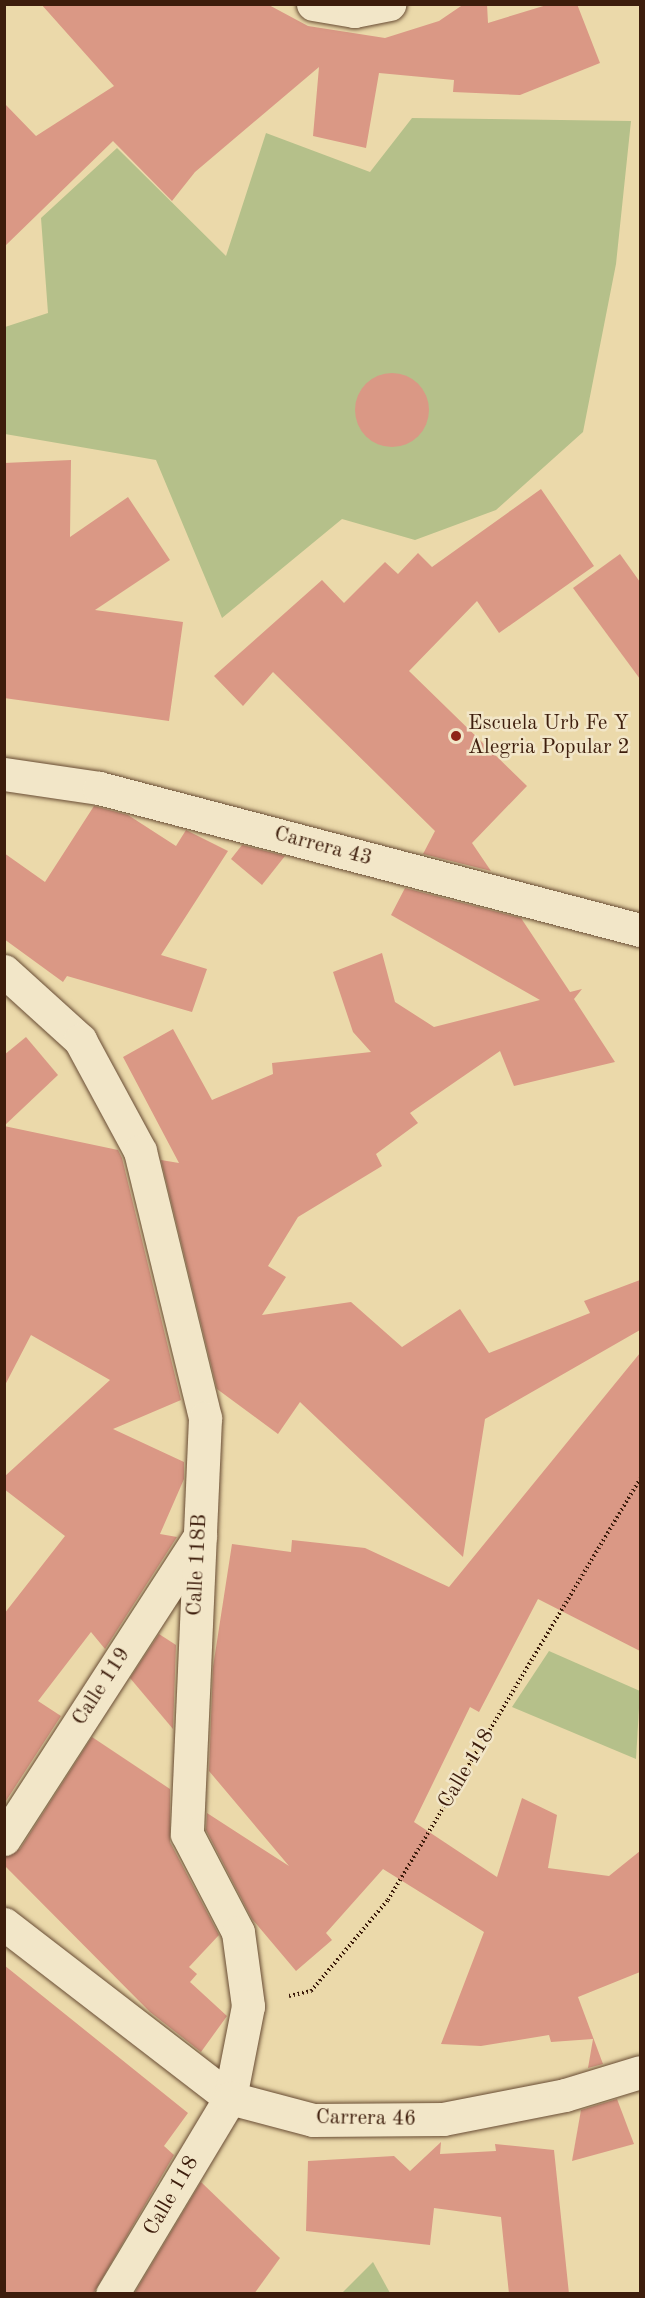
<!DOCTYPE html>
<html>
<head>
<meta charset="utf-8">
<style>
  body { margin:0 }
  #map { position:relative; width:645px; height:2298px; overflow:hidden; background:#ebd9aa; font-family:"Old Standard TT",serif }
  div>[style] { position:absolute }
  .green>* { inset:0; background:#b5c08a }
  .building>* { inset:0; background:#da9885 }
  .round { border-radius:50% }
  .path>* { height:4px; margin-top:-2px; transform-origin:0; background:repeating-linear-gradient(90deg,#3d1d0c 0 1.5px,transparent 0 4.5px) }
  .roads { filter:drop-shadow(0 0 2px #684c34) drop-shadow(0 0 2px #684c34) }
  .minor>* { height:33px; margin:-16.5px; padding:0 16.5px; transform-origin:16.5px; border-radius:16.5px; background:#f2e6c8 }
  .tertiary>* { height:33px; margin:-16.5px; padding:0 16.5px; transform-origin:16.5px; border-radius:16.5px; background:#f2e6c8 }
  .dots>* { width:16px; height:16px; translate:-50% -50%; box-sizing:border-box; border:3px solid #f2e6c8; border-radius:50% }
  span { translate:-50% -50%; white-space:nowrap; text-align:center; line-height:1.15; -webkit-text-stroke:5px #f2e6c8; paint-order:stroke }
  .poi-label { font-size:21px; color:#3d1d0c }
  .left { translate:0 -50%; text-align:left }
  .street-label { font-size:21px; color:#3d1d0c }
  .frame { position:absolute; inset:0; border:6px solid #3d1d0c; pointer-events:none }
</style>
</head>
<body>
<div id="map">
  <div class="green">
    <i style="clip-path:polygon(412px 118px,631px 121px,616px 264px,583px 432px,496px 510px,415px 540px,342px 519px,222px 618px,156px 460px,5px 434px,5px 327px,48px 313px,41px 218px,117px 148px,226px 256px,266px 133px,370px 172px)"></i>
    <i style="clip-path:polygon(549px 1651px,640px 1691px,636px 1759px,512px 1707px)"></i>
    <i style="clip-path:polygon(373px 2262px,390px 2293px,342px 2293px)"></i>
  </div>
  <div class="building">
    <i style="clip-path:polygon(41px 4px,267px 4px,308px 26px,385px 38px,439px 21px,464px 4px,487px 4px,488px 23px,550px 4px,577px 4px,600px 63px,520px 95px,453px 92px,454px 80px,379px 73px,366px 148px,313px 136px,319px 67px,195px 172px,172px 201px,113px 141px,4px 247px,4px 103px,36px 136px,114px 86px)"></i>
    <i class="round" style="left:355px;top:373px;width:74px;height:74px"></i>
    <i style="clip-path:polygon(71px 460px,70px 537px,128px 497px,170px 560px,95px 610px,183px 622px,169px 721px,4px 698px,4px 463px)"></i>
    <i style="clip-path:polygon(541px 489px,594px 566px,499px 633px,477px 601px,409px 671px,527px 786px,472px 843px,491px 871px,423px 854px,435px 831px,273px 672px,243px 706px,214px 676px,322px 580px,344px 603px,385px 562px,398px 574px,418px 553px,432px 567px)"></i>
    <i style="clip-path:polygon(620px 554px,640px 582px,640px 679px,573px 588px)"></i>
    <i style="clip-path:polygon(94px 806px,128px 815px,176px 846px,186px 830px,228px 851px,161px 955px,207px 969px,192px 1012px,67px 976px,63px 982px,4px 939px,4px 853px,45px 882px)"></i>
    <i style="clip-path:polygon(242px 845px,285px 856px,262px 885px,231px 859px)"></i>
    <i style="clip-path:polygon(405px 888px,521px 918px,570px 992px,582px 989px,574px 999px,615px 1062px,514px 1086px,500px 1051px,410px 1113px,418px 1123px,376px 1154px,382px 1166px,298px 1217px,268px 1266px,286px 1277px,262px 1315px,351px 1302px,402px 1347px,460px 1309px,489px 1353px,590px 1313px,584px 1301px,640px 1280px,640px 1330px,485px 1419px,463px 1557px,300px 1402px,278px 1434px,217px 1389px,161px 1160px,179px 1163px,123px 1057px,173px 1029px,212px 1100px,273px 1074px,272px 1063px,371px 1052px,353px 1032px,333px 972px,382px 953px,395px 1002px,434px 1027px,540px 1000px,391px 915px)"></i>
    <i style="clip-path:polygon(26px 1037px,58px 1075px,4px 1126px,4px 1055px)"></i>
    <i style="clip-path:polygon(4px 1126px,118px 1150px,122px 1158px,181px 1400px,113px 1429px,184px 1462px,184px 1479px,160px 1534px,177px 1537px,105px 1649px,91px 1632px,38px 1701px,61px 1716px,4px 1804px,4px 1614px,65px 1536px,4px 1489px,4px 1477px,110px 1380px,31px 1335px,4px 1387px)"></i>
    <i style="clip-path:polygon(640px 1353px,640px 1651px,538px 1599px,479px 1712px,470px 1707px,414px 1822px,497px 1877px,522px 1798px,557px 1815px,548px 1868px,609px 1876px,640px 1851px,640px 1972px,578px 1997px,603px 2064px,588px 2068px,593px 2039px,551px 2042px,549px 2035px,481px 2046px,441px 2044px,484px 1932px,383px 1869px,326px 1933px,332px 1940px,296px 1971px,252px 1919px,206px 1830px,207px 1813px,289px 1866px,209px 1771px,213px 1667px,232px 1544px,291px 1552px,292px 1540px,365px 1548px,449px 1587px)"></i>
    <i style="clip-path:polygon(159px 1634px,176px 1645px,173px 1729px,130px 1678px)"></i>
    <i style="clip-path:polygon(92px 1737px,170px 1789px,170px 1842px,219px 1935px,189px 1967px,197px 1974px,190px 1982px,227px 2016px,201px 2052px,150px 2012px,4px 1865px,4px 1857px,20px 1849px)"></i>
    <i style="clip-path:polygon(4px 1965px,188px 2113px,164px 2146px,174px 2155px,93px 2294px,4px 2294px)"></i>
    <i style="clip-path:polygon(617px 2099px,634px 2144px,572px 2161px,581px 2110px)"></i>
    <i style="clip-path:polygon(441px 2142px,440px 2154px,496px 2151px,495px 2144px,554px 2150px,569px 2294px,509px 2294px,501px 2217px,434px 2208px,430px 2245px,306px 2231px,308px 2161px,394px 2156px,410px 2171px)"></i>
    <i style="clip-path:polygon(201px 2182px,280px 2258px,254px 2294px,134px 2294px)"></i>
  </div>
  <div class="path">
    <i style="left:289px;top:1996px;width:23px;rotate:-13deg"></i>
    <i style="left:311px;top:1991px;width:119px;rotate:-49.8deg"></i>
    <i style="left:388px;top:1900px;width:491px;rotate:-59.1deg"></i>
  </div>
  <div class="roads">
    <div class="minor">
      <i style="left:313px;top:4px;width:42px;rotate:9.7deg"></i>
      <i style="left:354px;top:11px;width:36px;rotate:-11deg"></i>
      <i style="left:4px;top:1839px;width:361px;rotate:-57.1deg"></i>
      <i style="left:4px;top:1924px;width:285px;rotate:37.6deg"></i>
    </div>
    <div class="tertiary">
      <i style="left:4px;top:774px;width:96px;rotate:8.4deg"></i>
      <i style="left:99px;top:788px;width:559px;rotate:14.71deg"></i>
      <i style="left:4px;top:971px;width:103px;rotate:42.2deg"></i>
      <i style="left:80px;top:1040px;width:126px;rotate:61.6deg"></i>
      <i style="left:140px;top:1151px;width:275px;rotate:76.3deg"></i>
      <i style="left:205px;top:1418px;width:416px;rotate:92.5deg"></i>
      <i style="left:187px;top:1834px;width:110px;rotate:62.5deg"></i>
      <i style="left:238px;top:1932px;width:75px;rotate:82.3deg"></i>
      <i style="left:248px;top:2006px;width:94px;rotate:101.1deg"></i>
      <i style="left:230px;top:2098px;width:229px;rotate:121deg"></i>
      <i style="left:230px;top:2098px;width:86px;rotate:14.8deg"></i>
      <i style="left:313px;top:2120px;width:130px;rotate:-0.4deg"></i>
      <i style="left:443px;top:2119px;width:124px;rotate:-11.1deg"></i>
      <i style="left:565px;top:2095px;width:78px;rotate:-17deg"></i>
    </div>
  </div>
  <div class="dots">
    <i style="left:456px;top:736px;background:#8f2418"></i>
  </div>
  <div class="poi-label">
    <span class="left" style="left:468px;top:736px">Escuela Urb Fe Y<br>Alegria Popular 2</span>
  </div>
  <div class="street-label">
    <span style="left:323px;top:847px;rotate:15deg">Carrera 43</span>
    <span style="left:198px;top:1565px;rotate:-87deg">Calle 118B</span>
    <span style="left:102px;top:1687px;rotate:-57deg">Calle 119</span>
    <span style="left:467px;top:1769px;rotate:-59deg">Calle 118</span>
    <span style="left:366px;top:2119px;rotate:1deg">Carrera 46</span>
    <span style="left:172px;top:2196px;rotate:-60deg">Calle 118</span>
  </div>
  <div class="frame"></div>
</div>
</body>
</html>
